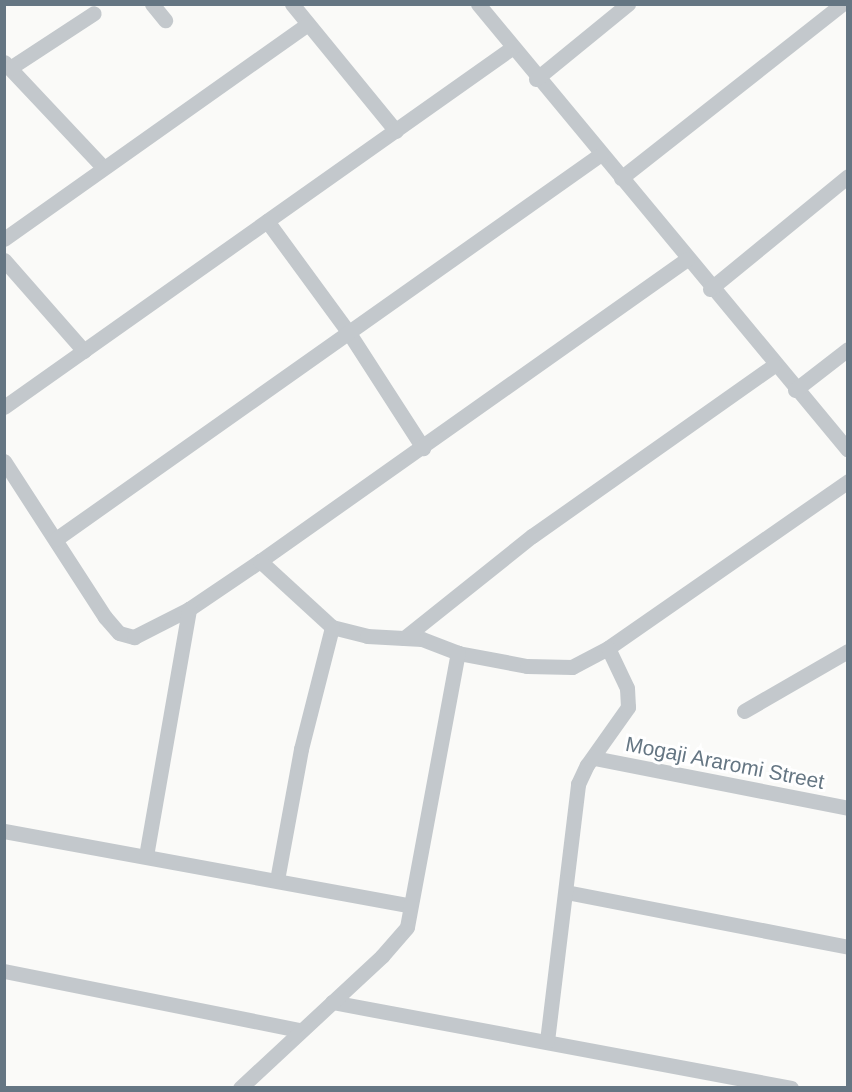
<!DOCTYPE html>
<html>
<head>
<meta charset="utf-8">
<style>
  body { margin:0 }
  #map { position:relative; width:852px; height:1092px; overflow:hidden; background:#fafaf8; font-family:Helvetica,sans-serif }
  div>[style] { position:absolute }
  .minor>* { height:15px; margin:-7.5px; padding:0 7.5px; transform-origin:7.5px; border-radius:7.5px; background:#c3c8cc }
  span { translate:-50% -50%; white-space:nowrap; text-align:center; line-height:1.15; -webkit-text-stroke:6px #fff; paint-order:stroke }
  .street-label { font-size:21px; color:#657683 }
  .frame { position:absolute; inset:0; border:6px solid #657683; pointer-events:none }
</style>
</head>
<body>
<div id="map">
  <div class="minor">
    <i style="left:152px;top:4px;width:21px;rotate:51deg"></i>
    <i style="left:292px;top:4px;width:164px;rotate:50.7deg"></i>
    <i style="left:478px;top:4px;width:579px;rotate:50.32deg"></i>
    <i style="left:4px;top:62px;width:144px;rotate:46.7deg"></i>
    <i style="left:10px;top:68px;width:100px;rotate:-33.2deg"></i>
    <i style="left:536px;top:79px;width:119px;rotate:-39.2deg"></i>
    <i style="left:621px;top:178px;width:281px;rotate:-38.2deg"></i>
    <i style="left:267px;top:221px;width:139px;rotate:53.8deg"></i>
    <i style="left:349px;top:333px;width:137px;rotate:57.2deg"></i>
    <i style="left:4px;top:239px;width:372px;rotate:-35.3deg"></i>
    <i style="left:4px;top:260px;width:121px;rotate:48.7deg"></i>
    <i style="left:710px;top:289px;width:178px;rotate:-39.3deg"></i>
    <i style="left:795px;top:390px;width:67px;rotate:-37.7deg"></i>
    <i style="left:4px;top:407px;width:623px;rotate:-35.27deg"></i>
    <i style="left:4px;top:461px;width:186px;rotate:57.1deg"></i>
    <i style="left:105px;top:617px;width:21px;rotate:49deg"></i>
    <i style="left:119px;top:633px;width:16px;rotate:15deg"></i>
    <i style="left:134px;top:637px;width:62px;rotate:-27deg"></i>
    <i style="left:189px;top:609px;width:86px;rotate:-34.1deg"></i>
    <i style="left:260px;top:561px;width:523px;rotate:-35.27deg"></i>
    <i style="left:56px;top:539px;width:667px;rotate:-35.24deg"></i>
    <i style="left:260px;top:561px;width:98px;rotate:42.5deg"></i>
    <i style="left:332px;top:627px;width:36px;rotate:14deg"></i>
    <i style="left:367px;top:636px;width:55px;rotate:3.1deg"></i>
    <i style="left:422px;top:639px;width:39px;rotate:21deg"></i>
    <i style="left:458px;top:653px;width:70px;rotate:10.7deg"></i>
    <i style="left:527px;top:666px;width:45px;rotate:1.3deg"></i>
    <i style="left:572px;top:667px;width:41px;rotate:-27.8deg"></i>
    <i style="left:608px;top:648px;width:292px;rotate:-34.8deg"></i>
    <i style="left:404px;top:638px;width:164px;rotate:-38.6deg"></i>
    <i style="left:532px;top:536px;width:296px;rotate:-35.2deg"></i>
    <i style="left:744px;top:711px;width:120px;rotate:-30deg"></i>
    <i style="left:594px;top:758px;width:259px;rotate:11.1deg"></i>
    <i style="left:4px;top:831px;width:412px;rotate:10.4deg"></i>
    <i style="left:146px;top:856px;width:251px;rotate:-80.1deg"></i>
    <i style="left:277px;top:880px;width:133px;rotate:-79.6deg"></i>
    <i style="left:301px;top:749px;width:126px;rotate:-75.7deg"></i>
    <i style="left:566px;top:892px;width:287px;rotate:11deg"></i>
    <i style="left:4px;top:971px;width:300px;rotate:11.3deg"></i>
    <i style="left:332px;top:1002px;width:467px;rotate:10.6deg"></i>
    <i style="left:547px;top:1041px;width:259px;rotate:-83.1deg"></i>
    <i style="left:578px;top:784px;width:21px;rotate:-65deg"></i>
    <i style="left:587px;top:765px;width:71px;rotate:-54.7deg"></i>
    <i style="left:628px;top:707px;width:19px;rotate:-93deg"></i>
    <i style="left:627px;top:688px;width:44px;rotate:-115.4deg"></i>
    <i style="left:240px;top:1088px;width:194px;rotate:-42.9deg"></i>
    <i style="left:382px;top:956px;width:38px;rotate:-49deg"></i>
    <i style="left:407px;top:927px;width:279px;rotate:-79.5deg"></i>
  </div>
  <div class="street-label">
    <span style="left:725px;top:763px;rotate:11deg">Mogaji Araromi Street</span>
  </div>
  <div class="frame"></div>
</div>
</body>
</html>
